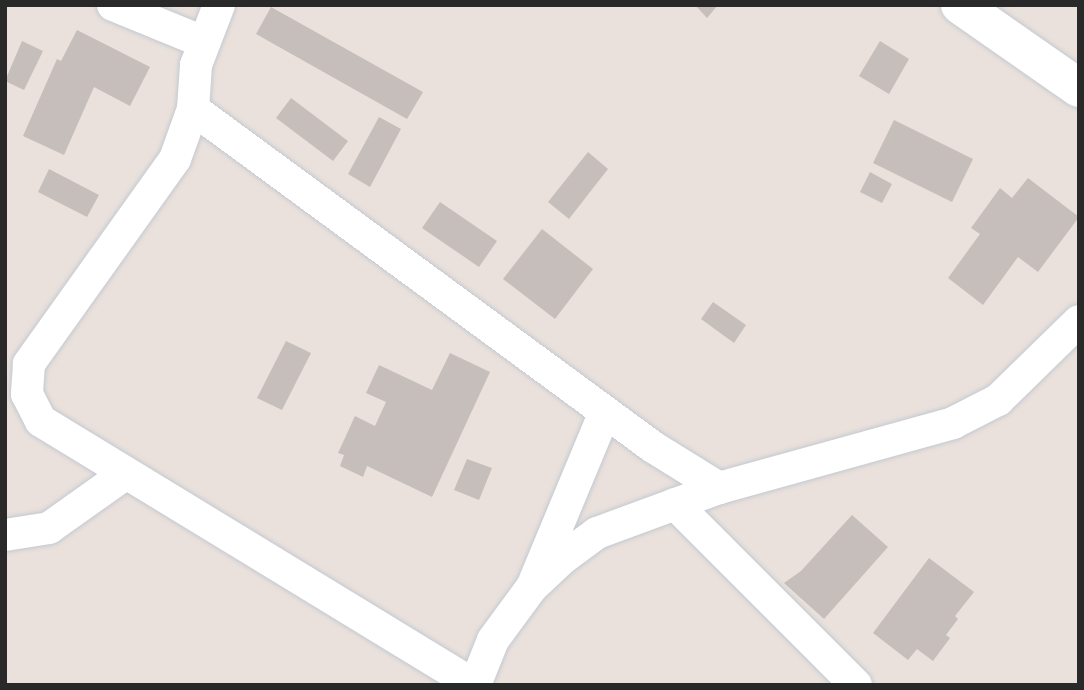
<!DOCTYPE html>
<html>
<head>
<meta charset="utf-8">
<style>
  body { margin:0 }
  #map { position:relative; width:1084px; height:690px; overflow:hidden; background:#eae1dc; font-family:"Alegreya Sans",sans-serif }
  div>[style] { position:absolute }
  .building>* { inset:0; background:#c5bebb }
  .roads { filter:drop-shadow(0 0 2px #c4c9d1) drop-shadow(0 0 2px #c4c9d1) }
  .street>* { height:32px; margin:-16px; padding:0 16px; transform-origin:16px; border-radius:16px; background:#fff }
  .secondary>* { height:38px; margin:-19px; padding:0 19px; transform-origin:19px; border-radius:19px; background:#fff }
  span { translate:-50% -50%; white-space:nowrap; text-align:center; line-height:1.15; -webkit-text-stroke:7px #fff; paint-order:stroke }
  .frame { position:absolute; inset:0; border:7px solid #292929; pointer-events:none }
</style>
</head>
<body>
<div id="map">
  <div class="building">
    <i style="clip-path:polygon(695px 5px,718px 5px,707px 18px)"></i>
    <i style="clip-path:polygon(271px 7px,423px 92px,407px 119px,256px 34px)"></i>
    <i style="clip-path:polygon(77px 30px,150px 67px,130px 106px,94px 87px,64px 155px,23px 136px,57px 59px,61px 61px)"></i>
    <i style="clip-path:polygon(22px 41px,43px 51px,24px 90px,5px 81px)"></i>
    <i style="clip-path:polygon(880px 41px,909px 59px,889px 94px,859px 76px)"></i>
    <i style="clip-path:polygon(291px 98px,348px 141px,333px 161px,276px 118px)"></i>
    <i style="clip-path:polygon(379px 117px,401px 129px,370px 187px,348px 174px)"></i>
    <i style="clip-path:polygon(894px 120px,973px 159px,952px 202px,873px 163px)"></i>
    <i style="clip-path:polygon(588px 152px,608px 169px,569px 219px,548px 202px)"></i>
    <i style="clip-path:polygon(49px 169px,99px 195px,87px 217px,38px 192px)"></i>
    <i style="clip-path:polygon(870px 172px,892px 184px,882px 203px,860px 192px)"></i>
    <i style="clip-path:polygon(1028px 178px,1079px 217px,1038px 272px,1018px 257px,983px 305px,948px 278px,980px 234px,971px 228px,1000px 188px,1012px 198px)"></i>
    <i style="clip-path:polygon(440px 202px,497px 241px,479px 267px,422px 228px)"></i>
    <i style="clip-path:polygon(542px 229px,593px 269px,555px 319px,503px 279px)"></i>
    <i style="clip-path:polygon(713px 302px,746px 325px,734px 343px,701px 319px)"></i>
    <i style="clip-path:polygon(286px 341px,311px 353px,282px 410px,257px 398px)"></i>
    <i style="clip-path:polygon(450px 353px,490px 372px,432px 497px,367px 466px,363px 477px,340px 466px,344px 455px,338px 453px,355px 416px,375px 426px,386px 402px,366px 393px,379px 365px,432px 390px)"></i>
    <i style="clip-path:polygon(467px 459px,492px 468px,479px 500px,454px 490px)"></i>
    <i style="clip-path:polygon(852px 515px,888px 547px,824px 619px,784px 583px,801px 571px)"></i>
    <i style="clip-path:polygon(929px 558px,974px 592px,955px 616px,958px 619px,946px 635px,950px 638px,933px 661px,917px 649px,908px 660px,873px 633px)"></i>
  </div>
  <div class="roads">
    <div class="street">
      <i style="left:113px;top:5px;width:97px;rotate:22.3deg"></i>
      <i style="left:219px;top:5px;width:64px;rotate:111deg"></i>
      <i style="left:196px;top:65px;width:44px;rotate:93.9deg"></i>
      <i style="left:193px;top:109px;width:53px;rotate:109.8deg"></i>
      <i style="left:175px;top:159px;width:252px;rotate:125.5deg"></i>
      <i style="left:29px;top:364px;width:30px;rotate:94deg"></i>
      <i style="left:27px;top:394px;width:30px;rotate:63deg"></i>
      <i style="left:41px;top:421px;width:507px;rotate:31.37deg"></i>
      <i style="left:193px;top:109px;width:571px;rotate:36.31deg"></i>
      <i style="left:653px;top:447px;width:78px;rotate:31.8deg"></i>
      <i style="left:719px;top:488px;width:243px;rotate:-15.5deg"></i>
      <i style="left:953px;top:423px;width:51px;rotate:-27.1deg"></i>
      <i style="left:998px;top:400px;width:113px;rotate:-44.3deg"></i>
      <i style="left:675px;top:504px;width:256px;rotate:45deg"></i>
      <i style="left:5px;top:535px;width:45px;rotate:-9deg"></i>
      <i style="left:49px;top:528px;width:93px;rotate:-35.4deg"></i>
      <i style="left:535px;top:580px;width:182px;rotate:-67.4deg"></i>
      <i style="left:475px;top:685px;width:48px;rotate:-68.2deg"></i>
      <i style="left:493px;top:640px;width:66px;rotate:-53.7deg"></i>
      <i style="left:532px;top:587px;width:42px;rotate:-43.1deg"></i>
      <i style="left:563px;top:558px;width:42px;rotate:-36.3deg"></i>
      <i style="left:597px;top:533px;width:130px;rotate:-20.2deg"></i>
    </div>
    <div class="secondary">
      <i style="left:960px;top:5px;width:145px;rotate:34.9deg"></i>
    </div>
  </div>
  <div class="frame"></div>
</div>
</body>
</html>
